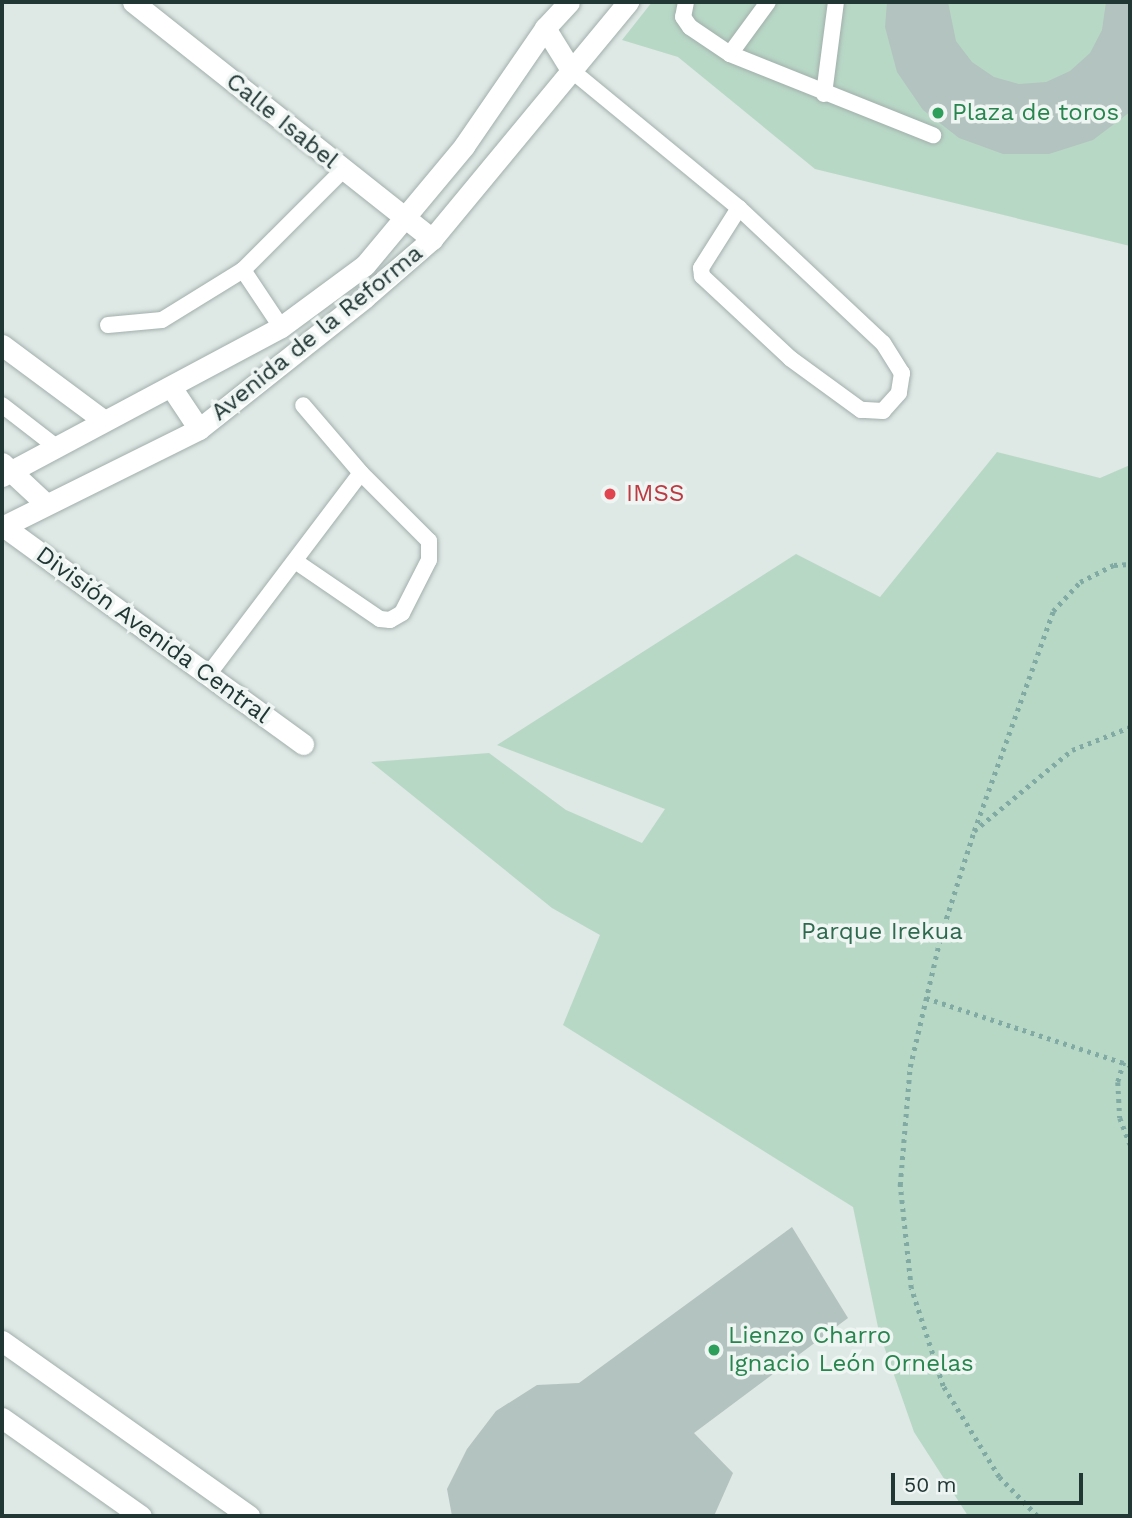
<!DOCTYPE html>
<html>
<head>
<meta charset="utf-8">
<style>
  body { margin:0 }
  #map { position:relative; width:1132px; height:1518px; overflow:hidden; background:#dee8e5; font-family:"Work Sans",sans-serif }
  div>[style] { position:absolute }
  .green>* { inset:0; background:#b8d8c6 }
  .building>* { inset:0; background:#b3c3bf }
  .path>* { height:4.5px; margin-top:-2.25px; transform-origin:0; background:repeating-linear-gradient(90deg,#80aaa3 0 3.5px,transparent 0 8.5px) }
  .roads { filter:drop-shadow(0 0 2px #a2afac) drop-shadow(0 0 2px #a2afac) }
  .service>* { height:16px; margin:-8px; padding:0 8px; transform-origin:8px; border-radius:8px; background:#fff }
  .minor>* { height:21px; margin:-10.5px; padding:0 10.5px; transform-origin:10.5px; border-radius:10.5px; background:#fff }
  .secondary>* { height:21px; margin:-10.5px; padding:0 10.5px; transform-origin:10.5px; border-radius:10.5px; background:#fff }
  .dots>* { width:19px; height:19px; translate:-50% -50%; box-sizing:border-box; border:4px solid #eef5f3; border-radius:50% }
  span { translate:-50% -50%; white-space:nowrap; text-align:center; line-height:1.15; -webkit-text-stroke:7px #eef5f3; paint-order:stroke }
  .leisure-label { font-size:24px; color:#27864d }
  .left { translate:0 -50%; text-align:left }
  .street-label { font-size:24px; color:#213734 }
  .health-label { font-size:24px; color:#be3a42 }
  .park-label { font-size:24px; color:#2e6a4f }
  .frame { position:absolute; inset:0; border:4px solid #213734; pointer-events:none }
  .scale { position:absolute; left:891px; top:1473px; width:192px; height:32px; box-sizing:border-box; border:4px solid #213734; border-top:0; padding-left:9px; font-size:21px; line-height:24px; white-space:nowrap; color:#213734; -webkit-text-stroke:5px #eef5f3; paint-order:stroke }
</style>
</head>
<body>
<div id="map">
  <div class="green">
    <i style="clip-path:polygon(652px 2px,1130px 2px,1130px 246px,815px 169px,678px 57px,622px 40px)"></i>
    <i style="clip-path:polygon(997px 452px,1100px 478px,1130px 465px,1130px 1516px,968px 1516px,914px 1432px,879px 1332px,853px 1207px,563px 1025px,600px 935px,552px 908px,371px 762px,489px 753px,566px 810px,642px 843px,665px 809px,497px 745px,796px 554px,880px 597px)"></i>
  </div>
  <div class="building">
    <i style="clip-path:polygon(887px 2px,948px 2px,956px 41px,972px 62px,994px 77px,1019px 84px,1046px 82px,1070px 71px,1090px 53px,1102px 30px,1106px 2px,1130px 2px,1130px 112px,1093px 140px,1049px 154px,1003px 154px,959px 138px,923px 110px,897px 72px,885px 27px)"></i>
    <i style="clip-path:polygon(792px 1227px,848px 1318px,694px 1433px,733px 1473px,714px 1516px,452px 1516px,447px 1489px,467px 1449px,496px 1411px,537px 1385px,579px 1383px)"></i>
  </div>
  <div class="path">
    <i style="left:974px;top:831px;width:127px;rotate:-39.6deg"></i>
    <i style="left:1072px;top:750px;width:62px;rotate:-21.6deg"></i>
    <i style="left:926px;top:998px;width:215px;rotate:18.2deg"></i>
    <i style="left:1124px;top:1062px;width:21px;rotate:107deg"></i>
    <i style="left:1118px;top:1082px;width:36px;rotate:87deg"></i>
    <i style="left:1120px;top:1118px;width:28px;rotate:69deg"></i>
    <i style="left:1037px;top:1516px;width:54px;rotate:-134.3deg"></i>
    <i style="left:999px;top:1477px;width:107px;rotate:-121.6deg"></i>
    <i style="left:943px;top:1386px;width:103px;rotate:-108.1deg"></i>
    <i style="left:911px;top:1288px;width:104px;rotate:-96.1deg"></i>
    <i style="left:900px;top:1185px;width:118px;rotate:-85.2deg"></i>
    <i style="left:910px;top:1067px;width:136px;rotate:-76.8deg"></i>
    <i style="left:941px;top:935px;width:109px;rotate:-72.4deg"></i>
    <i style="left:974px;top:831px;width:234px;rotate:-70.2deg"></i>
    <i style="left:1053px;top:611px;width:40px;rotate:-47deg"></i>
    <i style="left:1080px;top:582px;width:38px;rotate:-27deg"></i>
    <i style="left:1114px;top:565px;width:16px;rotate:-4deg"></i>
  </div>
  <div class="roads">
    <div class="service">
      <i style="left:686px;top:2px;width:15px;rotate:101deg"></i>
      <i style="left:683px;top:17px;width:12px;rotate:55deg"></i>
      <i style="left:690px;top:27px;width:48px;rotate:34deg"></i>
      <i style="left:730px;top:54px;width:219px;rotate:21.8deg"></i>
      <i style="left:730px;top:54px;width:64px;rotate:-53.8deg"></i>
      <i style="left:571px;top:70px;width:217px;rotate:39.4deg"></i>
      <i style="left:739px;top:208px;width:197px;rotate:43.2deg"></i>
      <i style="left:883px;top:343px;width:36px;rotate:58deg"></i>
      <i style="left:902px;top:373px;width:20px;rotate:99deg"></i>
      <i style="left:899px;top:393px;width:24px;rotate:132deg"></i>
      <i style="left:883px;top:411px;width:22px;rotate:-177deg"></i>
      <i style="left:861px;top:410px;width:87px;rotate:-143.9deg"></i>
      <i style="left:791px;top:359px;width:122px;rotate:-137deg"></i>
      <i style="left:702px;top:276px;width:8px;rotate:-97deg"></i>
      <i style="left:701px;top:268px;width:71px;rotate:-57.7deg"></i>
      <i style="left:824px;top:94px;width:93px;rotate:-82.6deg"></i>
      <i style="left:243px;top:270px;width:141px;rotate:-45deg"></i>
      <i style="left:108px;top:325px;width:54px;rotate:-5.3deg"></i>
      <i style="left:162px;top:320px;width:95px;rotate:-31.7deg"></i>
      <i style="left:243px;top:270px;width:69px;rotate:56.3deg"></i>
      <i style="left:2px;top:405px;width:67px;rotate:37.7deg"></i>
      <i style="left:295px;top:561px;width:103px;rotate:34.3deg"></i>
      <i style="left:380px;top:619px;width:10px;rotate:6deg"></i>
      <i style="left:390px;top:620px;width:14px;rotate:-30deg"></i>
      <i style="left:402px;top:613px;width:59px;rotate:-63deg"></i>
      <i style="left:429px;top:560px;width:19px;rotate:-90deg"></i>
      <i style="left:429px;top:541px;width:96px;rotate:-135deg"></i>
      <i style="left:208px;top:675px;width:253px;rotate:-52.9deg"></i>
      <i style="left:361px;top:473px;width:89px;rotate:-130.5deg"></i>
    </div>
    <div class="minor">
      <i style="left:133px;top:2px;width:382px;rotate:38.4deg"></i>
      <i style="left:2px;top:345px;width:126px;rotate:36.6deg"></i>
      <i style="left:2px;top:463px;width:60px;rotate:43deg"></i>
      <i style="left:3px;top:526px;width:371px;rotate:36deg"></i>
    </div>
    <div class="secondary">
      <i style="left:545px;top:28px;width:49px;rotate:58.2deg"></i>
      <i style="left:171px;top:387px;width:50px;rotate:56.3deg"></i>
      <i style="left:2px;top:476px;width:316px;rotate:-28.1deg"></i>
      <i style="left:281px;top:327px;width:104px;rotate:-36.4deg"></i>
      <i style="left:365px;top:265px;width:155px;rotate:-50.2deg"></i>
      <i style="left:464px;top:146px;width:143px;rotate:-55.5deg"></i>
      <i style="left:545px;top:28px;width:35px;rotate:-47deg"></i>
      <i style="left:2px;top:527px;width:220px;rotate:-26.4deg"></i>
      <i style="left:199px;top:429px;width:211px;rotate:-38.4deg"></i>
      <i style="left:364px;top:298px;width:90px;rotate:-40.9deg"></i>
      <i style="left:432px;top:239px;width:308px;rotate:-50.4deg"></i>
      <i style="left:2px;top:1341px;width:303px;rotate:35.3deg"></i>
      <i style="left:2px;top:1418px;width:170px;rotate:35.2deg"></i>
    </div>
  </div>
  <div class="dots">
    <i style="left:938px;top:113px;background:#2e9e5b"></i>
    <i style="left:610px;top:494px;background:#e0444e"></i>
    <i style="left:714px;top:1350px;background:#2e9e5b"></i>
  </div>
  <div class="leisure-label">
    <span class="left" style="left:952px;top:113px">Plaza de toros</span>
    <span class="left" style="left:728px;top:1350px">Lienzo Charro<br>Ignacio León Ornelas</span>
  </div>
  <div class="street-label">
    <span style="left:282px;top:121px;rotate:39deg">Calle Isabel</span>
    <span style="left:317px;top:333px;rotate:-39deg">Avenida de la Reforma</span>
    <span style="left:153px;top:635px;rotate:36deg">División Avenida Central</span>
  </div>
  <div class="health-label">
    <span class="left" style="left:626px;top:494px">IMSS</span>
  </div>
  <div class="park-label">
    <span style="left:882px;top:932px">Parque Irekua</span>
  </div>
  <div class="frame"></div>
  <div class="scale">50 m</div>
</div>
</body>
</html>
